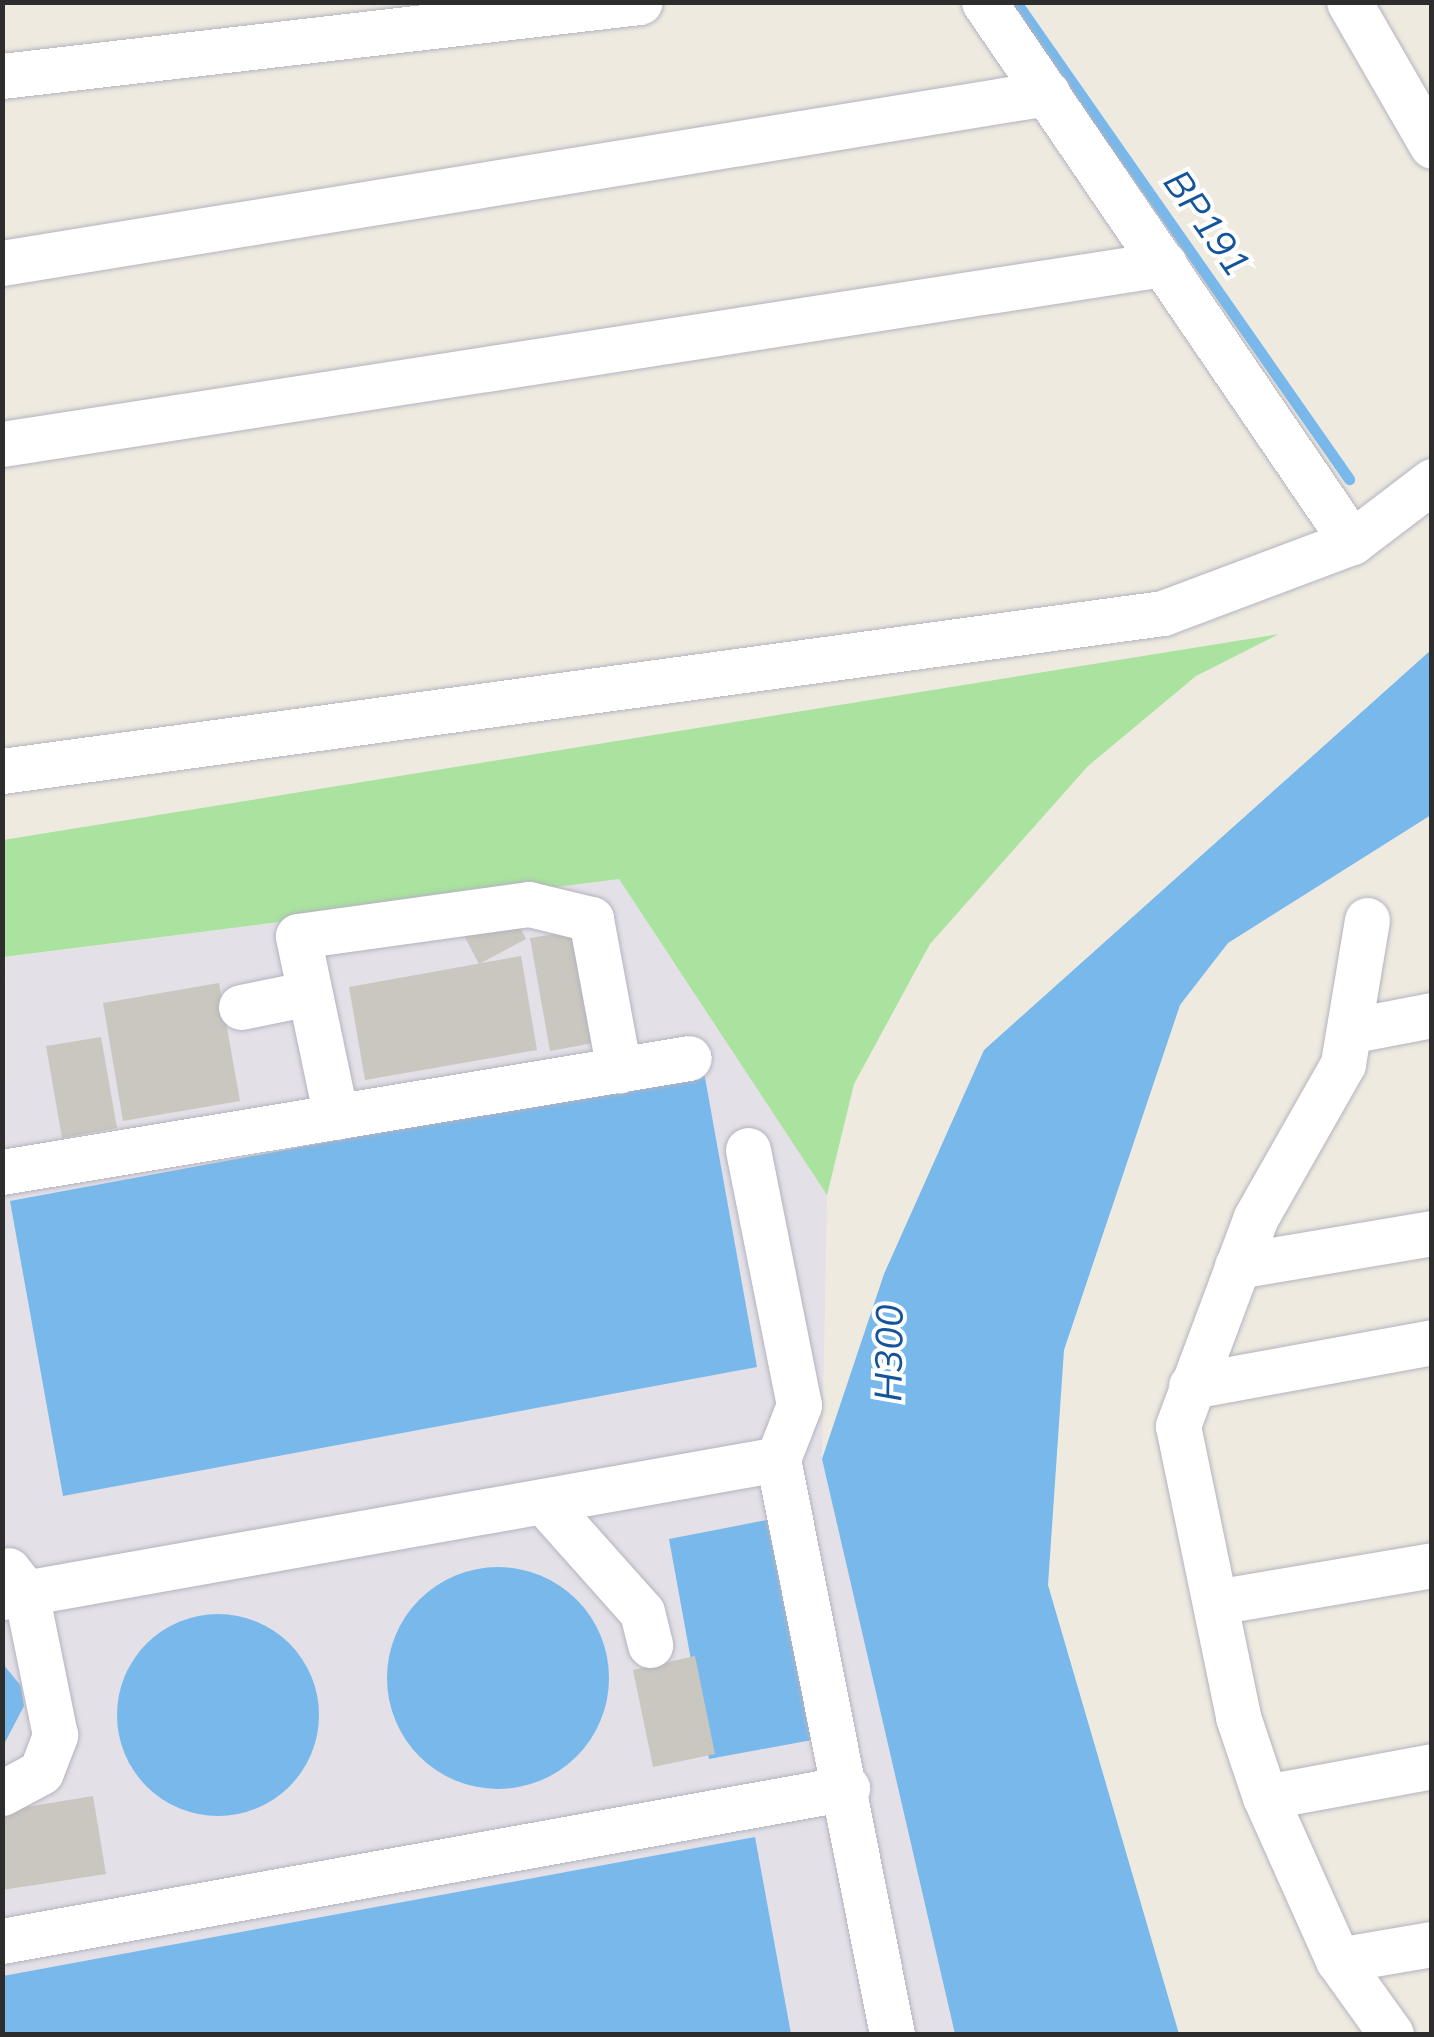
<!DOCTYPE html>
<html>
<head>
<meta charset="utf-8">
<style>
  body { margin:0 }
  #map { position:relative; width:1434px; height:2037px; overflow:hidden; background:#eeeae0; font-family:Mulish,sans-serif }
  div>[style] { position:absolute }
  .industrial>* { inset:0; background:#e3e0e7 }
  .green>* { inset:0; background:#aae29f }
  .water>* { inset:0; background:#78b8eb }
  .round { border-radius:50% }
  .stream>* { height:11px; margin:-5.5px; padding:0 5.5px; transform-origin:5.5px; border-radius:5.5px; background:#78b8eb }
  .building>* { inset:0; background:#c9c7bf }
  .roads { filter:drop-shadow(0 0 2px #b3b3bf) drop-shadow(0 0 2px #b3b3bf) }
  .minor>* { height:45px; margin:-22.5px; padding:0 22.5px; transform-origin:22.5px; border-radius:22.5px; background:#fff }
  span { translate:-50% -50%; white-space:nowrap; text-align:center; line-height:1.15; -webkit-text-stroke:8px #fff; paint-order:stroke }
  .water-label { font-size:38px; color:#13549b; font-style:italic }
  .frame { position:absolute; inset:0; border:5px solid #2d2d2d; pointer-events:none }
</style>
</head>
<body>
<div id="map">
  <div class="industrial">
    <i style="clip-path:polygon(619px 879px,827px 1195px,822px 1459px,955px 2034px,3px 2034px,6px 957px)"></i>
  </div>
  <div class="green">
    <i style="clip-path:polygon(1279px 634px,1196px 676px,1088px 766px,930px 944px,854px 1084px,827px 1195px,619px 879px,3px 957px,3px 840px)"></i>
  </div>
  <div class="water">
    <i style="clip-path:polygon(1431px 650px,1431px 815px,1228px 943px,1180px 1005px,1064px 1350px,1048px 1585px,1179px 2034px,955px 2034px,822px 1459px,884px 1274px,984px 1050px)"></i>
    <i style="clip-path:polygon(704px 1072px,757px 1367px,63px 1496px,10px 1201px)"></i>
    <i style="clip-path:polygon(772px 1519px,812px 1740px,709px 1759px,669px 1539px)"></i>
    <i class="round" style="left:387px;top:1567px;width:222px;height:222px"></i>
    <i class="round" style="left:117px;top:1614px;width:202px;height:202px"></i>
    <i style="clip-path:polygon(3px 1664px,21px 1686px,24px 1706px,3px 1746px)"></i>
    <i style="clip-path:polygon(755px 1837px,791px 2034px,3px 2034px,3px 1976px)"></i>
  </div>
  <div class="stream">
    <i style="left:1016px;top:2px;width:582px;rotate:55.08deg"></i>
  </div>
  <div class="building">
    <i style="clip-path:polygon(508px 903px,526px 939px,479px 964px,460px 928px)"></i>
    <i style="clip-path:polygon(580px 930px,599px 1042px,550px 1051px,530px 938px)"></i>
    <i style="clip-path:polygon(521px 956px,537px 1050px,365px 1080px,349px 987px)"></i>
    <i style="clip-path:polygon(219px 983px,240px 1101px,123px 1121px,103px 1003px)"></i>
    <i style="clip-path:polygon(101px 1037px,117px 1128px,62px 1138px,46px 1046px)"></i>
    <i style="clip-path:polygon(695px 1656px,715px 1754px,653px 1767px,633px 1670px)"></i>
    <i style="clip-path:polygon(93px 1796px,106px 1874px,2px 1890px,2px 1811px)"></i>
  </div>
  <div class="roads">
    <div class="minor">
      <i style="left:984px;top:2px;width:653px;rotate:55.73deg"></i>
      <i style="left:1349px;top:2px;width:166px;rotate:60deg"></i>
      <i style="left:2px;top:76px;width:642px;rotate:-6.62deg"></i>
      <i style="left:2px;top:263px;width:1059px;rotate:-9.24deg"></i>
      <i style="left:2px;top:444px;width:1176px;rotate:-8.81deg"></i>
      <i style="left:2px;top:771px;width:1172px;rotate:-7.75deg"></i>
      <i style="left:1163px;top:613px;width:202px;rotate:-20.6deg"></i>
      <i style="left:1352px;top:542px;width:101px;rotate:-37.3deg"></i>
      <i style="left:1367px;top:920px;width:146px;rotate:99.5deg"></i>
      <i style="left:1343px;top:1064px;width:176px;rotate:119.6deg"></i>
      <i style="left:1256px;top:1217px;width:223px;rotate:110.5deg"></i>
      <i style="left:1178px;top:1426px;width:297px;rotate:78.3deg"></i>
      <i style="left:1238px;top:1717px;width:84px;rotate:71.4deg"></i>
      <i style="left:1265px;top:1797px;width:179px;rotate:65.9deg"></i>
      <i style="left:1338px;top:1960px;width:91px;rotate:54.4deg"></i>
      <i style="left:241px;top:1007px;width:70px;rotate:-11.5deg"></i>
      <i style="left:1349px;top:1031px;width:85px;rotate:-10.9deg"></i>
      <i style="left:336px;top:1117px;width:185px;rotate:-101.9deg"></i>
      <i style="left:298px;top:936px;width:233px;rotate:-7.9deg"></i>
      <i style="left:529px;top:904px;width:64px;rotate:13.6deg"></i>
      <i style="left:591px;top:919px;width:154px;rotate:79.5deg"></i>
      <i style="left:748px;top:1150px;width:260px;rotate:78.7deg"></i>
      <i style="left:799px;top:1405px;width:58px;rotate:111.3deg"></i>
      <i style="left:778px;top:1459px;width:586px;rotate:78.79deg"></i>
      <i style="left:2px;top:1172px;width:696px;rotate:-9.42deg"></i>
      <i style="left:1237px;top:1266px;width:198px;rotate:-9.6deg"></i>
      <i style="left:1191px;top:1386px;width:245px;rotate:-10.3deg"></i>
      <i style="left:543px;top:1501px;width:149px;rotate:48.3deg"></i>
      <i style="left:642px;top:1612px;width:34px;rotate:76deg"></i>
      <i style="left:2px;top:1597px;width:788px;rotate:-10.08deg"></i>
      <i style="left:1216px;top:1602px;width:219px;rotate:-9.7deg"></i>
      <i style="left:2px;top:1793px;width:44px;rotate:-28.3deg"></i>
      <i style="left:41px;top:1772px;width:40px;rotate:-69deg"></i>
      <i style="left:55px;top:1735px;width:145px;rotate:-101.5deg"></i>
      <i style="left:26px;top:1593px;width:29px;rotate:-128deg"></i>
      <i style="left:1265px;top:1797px;width:170px;rotate:-10.5deg"></i>
      <i style="left:2px;top:1941px;width:859px;rotate:-10.26deg"></i>
      <i style="left:1338px;top:1960px;width:95px;rotate:-9.7deg"></i>
    </div>
  </div>
  <div class="water-label">
    <span style="left:1207px;top:223px;rotate:55deg">BP191</span>
    <span style="left:889px;top:1353px;rotate:-89deg">H300</span>
  </div>
  <div class="frame"></div>
</div>
</body>
</html>
